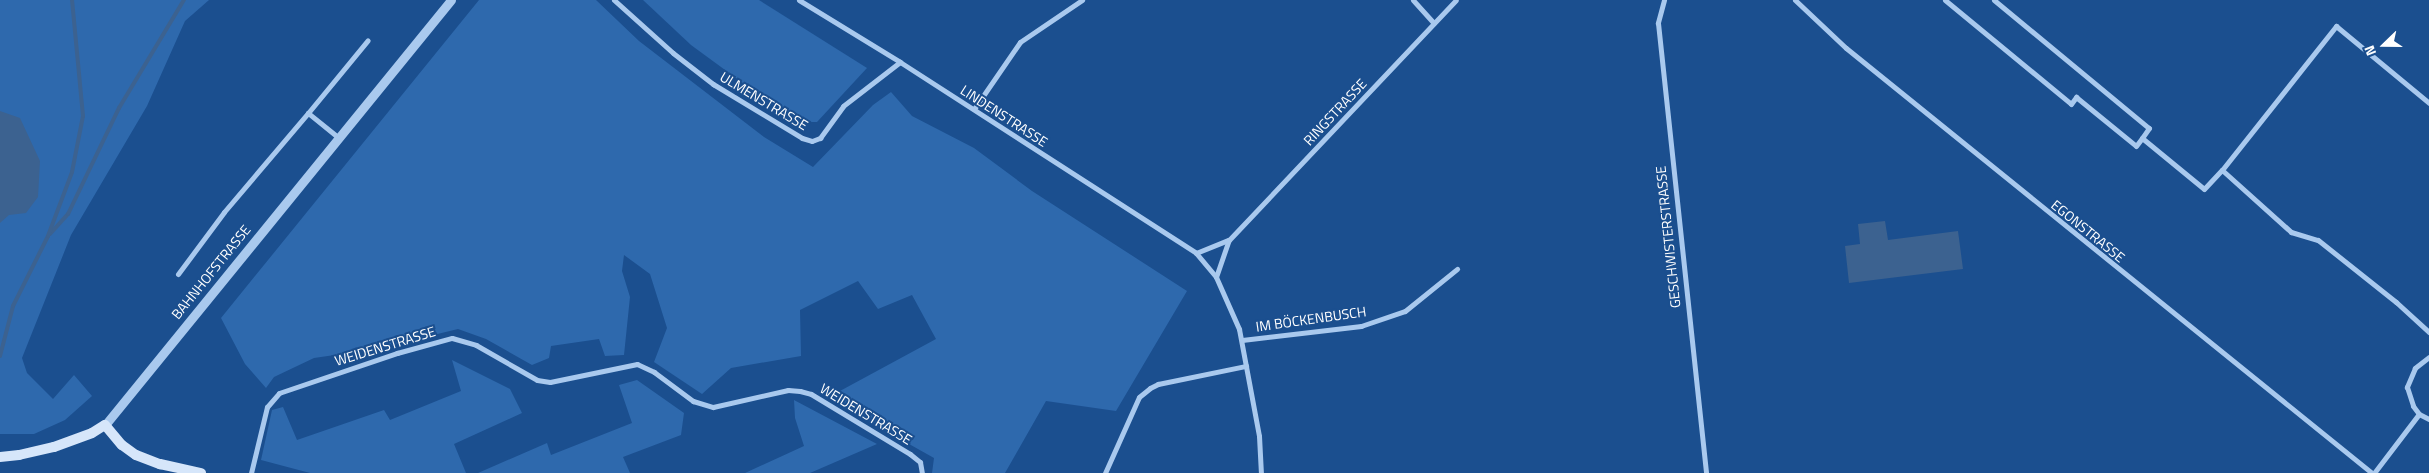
<!DOCTYPE html>
<html>
<head>
<meta charset="utf-8">
<style>
  body { margin:0 }
  #map { position:relative; width:2429px; height:473px; overflow:hidden; background:#1b4f8f; font-family:"Titillium Web",sans-serif }
  div>[style] { position:absolute }
  .green>* { inset:0; background:#2e69ad }
  .water>* { inset:0; background:#3c6290 }
  .stream>* { height:4px; margin:-2px; padding:0 2px; transform-origin:2px; border-radius:2px; background:#3c6290 }
  .minor>* { height:5px; margin:-2.5px; padding:0 2.5px; transform-origin:2.5px; border-radius:2.5px; background:#a9c9ee }
  .tertiary>* { height:9px; margin:-4.5px; padding:0 4.5px; transform-origin:4.5px; border-radius:4.5px; background:#a9c9ee }
  .secondary>* { height:10px; margin:-5px; padding:0 5px; transform-origin:5px; border-radius:5px; background:#d6e6fa }
  span { translate:-50% -50%; white-space:nowrap; text-align:center; line-height:1.15; -webkit-text-stroke:4px #1b4f8f; paint-order:stroke }
  .street-label { font-size:14px; color:#fff }
  .north { position:absolute; left:2359px; top:20px; width:50px; height:50px; -webkit-text-stroke:4px #1b4f8f; paint-order:stroke; rotate:248deg; font-size:14px; font-weight:700; line-height:20px; text-align:center; color:#fff }
  .north::after { content:''; display:block; margin:auto; width:18px; height:22px; background:#fff; clip-path:polygon(50% 0,100% 100%,50% 72%,0 100%) }
</style>
</head>
<body>
<div id="map">
  <div class="green">
    <i style="clip-path:polygon(0 0,209px 0,185px 21px,147px 106px,71px 235px,22px 358px,27px 373px,53px 399px,74px 375px,92px 396px,65px 420px,34px 434px,0 434px)"></i>
    <i style="clip-path:polygon(479px 0,596px 0,639px 41px,764px 137px,813px 167px,873px 105px,891px 92px,912px 116px,974px 148px,1032px 191px,1187px 291px,1116px 411px,1046px 401px,1005px 473px,932px 473px,934px 458px,827px 398px,936px 339px,912px 295px,878px 309px,858px 281px,800px 310px,801px 356px,731px 368px,702px 394px,654px 362px,667px 328px,650px 274px,624px 255px,622px 271px,630px 297px,624px 355px,605px 356px,599px 339px,551px 346px,549px 358px,532px 365px,486px 339px,458px 329px,376px 349px,314px 358px,274px 377px,266px 388px,245px 364px,221px 318px)"></i>
    <i style="clip-path:polygon(643px 0,759px 0,867px 68px,817px 122px,796px 122px,691px 45px)"></i>
    <i style="clip-path:polygon(452px 360px,510px 389px,522px 413px,454px 444px,466px 473px,310px 473px,261px 460px,272px 410px,283px 407px,297px 440px,384px 410px,390px 420px,461px 391px)"></i>
    <i style="clip-path:polygon(637px 380px,684px 413px,681px 435px,623px 457px,630px 473px,478px 473px,547px 443px,551px 455px,632px 423px,619px 385px)"></i>
    <i style="clip-path:polygon(794px 400px,877px 444px,810px 473px,745px 473px,804px 446px,795px 418px)"></i>
  </div>
  <div class="water">
    <i style="clip-path:polygon(0 111px,20px 118px,40px 161px,38px 197px,26px 213px,9px 215px,0 223px)"></i>
    <i style="clip-path:polygon(1885px 221px,1888px 240px,1958px 231px,1963px 269px,1849px 283px,1845px 246px,1860px 244px,1858px 224px)"></i>
  </div>
  <div class="stream">
    <i style="left:50px;top:234px;width:27px;rotate:-48deg"></i>
    <i style="left:68px;top:214px;width:118px;rotate:-64.3deg"></i>
    <i style="left:119px;top:108px;width:126px;rotate:-59deg"></i>
    <i style="left:0;top:356px;width:52px;rotate:-75.4deg"></i>
    <i style="left:13px;top:306px;width:78px;rotate:-63.4deg"></i>
    <i style="left:48px;top:236px;width:68px;rotate:-69.4deg"></i>
    <i style="left:72px;top:172px;width:57px;rotate:-78.9deg"></i>
    <i style="left:83px;top:116px;width:117px;rotate:-95.4deg"></i>
  </div>
  <div class="minor">
    <i style="left:614px;top:0;width:79px;rotate:41.9deg"></i>
    <i style="left:673px;top:53px;width:51px;rotate:37.8deg"></i>
    <i style="left:713px;top:84px;width:104px;rotate:31.2deg"></i>
    <i style="left:802px;top:138px;width:10px;rotate:17deg"></i>
    <i style="left:812px;top:141px;width:9px;rotate:-21deg"></i>
    <i style="left:820px;top:138px;width:39px;rotate:-54deg"></i>
    <i style="left:843px;top:106px;width:72px;rotate:-37.7deg"></i>
    <i style="left:799px;top:0;width:119px;rotate:31.5deg"></i>
    <i style="left:900px;top:62px;width:352px;rotate:32.8deg"></i>
    <i style="left:1196px;top:253px;width:31px;rotate:50deg"></i>
    <i style="left:1216px;top:277px;width:57px;rotate:66.1deg"></i>
    <i style="left:1239px;top:329px;width:109px;rotate:79.4deg"></i>
    <i style="left:1259px;top:436px;width:37px;rotate:87deg"></i>
    <i style="left:1413px;top:0;width:31px;rotate:48deg"></i>
    <i style="left:1664px;top:0;width:24px;rotate:105deg"></i>
    <i style="left:1658px;top:23px;width:453px;rotate:83.9deg"></i>
    <i style="left:1795px;top:0;width:70px;rotate:43.3deg"></i>
    <i style="left:1846px;top:48px;width:676px;rotate:38.94deg"></i>
    <i style="left:1945px;top:0;width:163px;rotate:39.5deg"></i>
    <i style="left:2071px;top:104px;width:9px;rotate:-54deg"></i>
    <i style="left:2076px;top:97px;width:77px;rotate:39.2deg"></i>
    <i style="left:2136px;top:146px;width:10px;rotate:-53deg"></i>
    <i style="left:1994px;top:0;width:201px;rotate:39.6deg"></i>
    <i style="left:2149px;top:128px;width:12px;rotate:125deg"></i>
    <i style="left:2142px;top:138px;width:80px;rotate:39.4deg"></i>
    <i style="left:2204px;top:189px;width:26px;rotate:-47deg"></i>
    <i style="left:2222px;top:170px;width:93px;rotate:41.9deg"></i>
    <i style="left:2291px;top:232px;width:28px;rotate:17deg"></i>
    <i style="left:2318px;top:240px;width:100px;rotate:38.5deg"></i>
    <i style="left:2396px;top:302px;width:45px;rotate:42.3deg"></i>
    <i style="left:974px;top:109px;width:81px;rotate:-55.5deg"></i>
    <i style="left:1020px;top:42px;width:75px;rotate:-34.1deg"></i>
    <i style="left:339px;top:138px;width:40px;rotate:-141deg"></i>
    <i style="left:308px;top:113px;width:94px;rotate:-50.6deg"></i>
    <i style="left:2222px;top:170px;width:184px;rotate:-51.6deg"></i>
    <i style="left:2336px;top:26px;width:121px;rotate:39.6deg"></i>
    <i style="left:1196px;top:253px;width:35px;rotate:-22deg"></i>
    <i style="left:1229px;top:240px;width:330px;rotate:-46.6deg"></i>
    <i style="left:178px;top:274px;width:77px;rotate:-53.4deg"></i>
    <i style="left:224px;top:212px;width:130px;rotate:-49.7deg"></i>
    <i style="left:1216px;top:277px;width:39px;rotate:-71deg"></i>
    <i style="left:1242px;top:340px;width:120px;rotate:-6.7deg"></i>
    <i style="left:1361px;top:326px;width:46px;rotate:-18.8deg"></i>
    <i style="left:1405px;top:311px;width:67px;rotate:-38.9deg"></i>
    <i style="left:2429px;top:357px;width:18px;rotate:142deg"></i>
    <i style="left:2415px;top:368px;width:21px;rotate:113deg"></i>
    <i style="left:2407px;top:387px;width:20px;rotate:72deg"></i>
    <i style="left:2413px;top:406px;width:10px;rotate:53deg"></i>
    <i style="left:2419px;top:414px;width:11px;rotate:27deg"></i>
    <i style="left:251px;top:473px;width:68px;rotate:-76.4deg"></i>
    <i style="left:267px;top:407px;width:18px;rotate:-49deg"></i>
    <i style="left:279px;top:393px;width:125px;rotate:-18.7deg"></i>
    <i style="left:397px;top:353px;width:57px;rotate:-15.3deg"></i>
    <i style="left:452px;top:338px;width:25px;rotate:16deg"></i>
    <i style="left:476px;top:345px;width:70px;rotate:29.8deg"></i>
    <i style="left:537px;top:380px;width:13px;rotate:9deg"></i>
    <i style="left:550px;top:382px;width:89px;rotate:-11.7deg"></i>
    <i style="left:637px;top:364px;width:19px;rotate:25deg"></i>
    <i style="left:654px;top:372px;width:49px;rotate:36.6deg"></i>
    <i style="left:693px;top:401px;width:21px;rotate:17deg"></i>
    <i style="left:713px;top:407px;width:77px;rotate:-12.8deg"></i>
    <i style="left:788px;top:390px;width:12px;rotate:5deg"></i>
    <i style="left:800px;top:391px;width:11px;rotate:15deg"></i>
    <i style="left:811px;top:394px;width:116px;rotate:31.2deg"></i>
    <i style="left:910px;top:454px;width:13px;rotate:39deg"></i>
    <i style="left:920px;top:462px;width:11px;rotate:80deg"></i>
    <i style="left:1105px;top:473px;width:83px;rotate:-65.9deg"></i>
    <i style="left:1139px;top:397px;width:14px;rotate:-39deg"></i>
    <i style="left:1150px;top:388px;width:9px;rotate:-27deg"></i>
    <i style="left:1158px;top:384px;width:90px;rotate:-11.6deg"></i>
    <i style="left:2374px;top:473px;width:74px;rotate:-52.7deg"></i>
  </div>
  <div class="tertiary">
    <i style="left:105px;top:425px;width:548px;rotate:-50.85deg"></i>
  </div>
  <div class="secondary">
    <i style="left:0;top:457px;width:19px;rotate:-6deg"></i>
    <i style="left:19px;top:455px;width:36px;rotate:-13deg"></i>
    <i style="left:54px;top:447px;width:40px;rotate:-20.2deg"></i>
    <i style="left:92px;top:433px;width:15px;rotate:-32deg"></i>
    <i style="left:105px;top:425px;width:26px;rotate:50deg"></i>
    <i style="left:122px;top:445px;width:17px;rotate:36deg"></i>
    <i style="left:136px;top:455px;width:26px;rotate:21deg"></i>
    <i style="left:160px;top:464px;width:42px;rotate:12.4deg"></i>
  </div>
  <div class="street-label">
    <span style="left:764px;top:101px;rotate:31deg">ULMENSTRASSE</span>
    <span style="left:1335px;top:112px;rotate:-47deg">RINGSTRASSE</span>
    <span style="left:1004px;top:116px;rotate:33deg">LINDENSTRASSE</span>
    <span style="left:2088px;top:231px;rotate:39deg">EGONSTRASSE</span>
    <span style="left:1668px;top:237px;rotate:-96deg">GESCHWISTERSTRASSE</span>
    <span style="left:211px;top:272px;rotate:-51deg">BAHNHOFSTRASSE</span>
    <span style="left:1311px;top:319px;rotate:-8deg">IM BÖCKENBUSCH</span>
    <span style="left:385px;top:346px;rotate:-17deg">WEIDENSTRASSE</span>
    <span style="left:866px;top:414px;rotate:31deg">WEIDENSTRASSE</span>
  </div>
  <div class="north">N</div>
</div>
</body>
</html>
